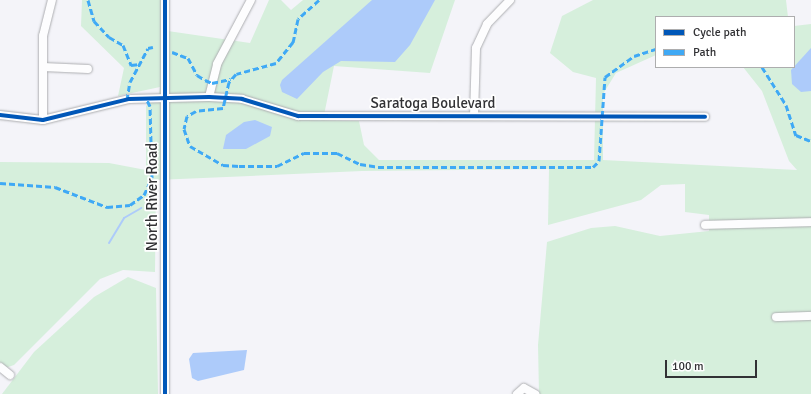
<!DOCTYPE html>
<html>
<head>
<meta charset="utf-8">
<style>
  body { margin:0 }
  #map { position:relative; width:811px; height:394px; overflow:hidden; background:#f4f4f9; font-family:Signika,sans-serif }
  div>[style] { position:absolute }
  .green>* { inset:0; background:#d6efdc }
  .water>* { inset:0; background:#adcbfa }
  .stream>* { height:2px; margin:-1px; padding:0 1px; transform-origin:1px; border-radius:1px; background:#adcbfa }
  .roads { filter:drop-shadow(0 0 1px #adaeb1) drop-shadow(0 0 1px #adaeb1) }
  .minor>* { height:8px; margin:-4px; padding:0 4px; transform-origin:4px; border-radius:4px; background:#fdfdfe }
  .quiet>* { height:3px; margin-top:-1.5px; transform-origin:0; background:repeating-linear-gradient(90deg,#3fa9f5 0 6px,transparent 0 9px) }
  .cycleway>* { height:4px; margin:-2px; padding:0 2px; transform-origin:2px; border-radius:2px; background:#0057b8 }
  span { translate:-50% -50%; white-space:nowrap; text-align:center; line-height:1.15; -webkit-text-stroke:3.5px #fff; paint-order:stroke }
  .street-label { font-size:15px; color:#323235 }
  .legend { position:absolute; left:655px; top:16px; width:140px; height:52px; box-sizing:border-box; background:#fff; border:1px solid #adadae; margin:0; padding:5px 7px; list-style:none; font-size:12px; color:#323235 }
  .legend li { display:flex; align-items:center; gap:8px; height:20px }
  .legend b { width:20px; border:1px solid #adadae }
  .scale { position:absolute; left:665px; top:360px; width:92px; height:18px; box-sizing:border-box; border:2px solid #323235; border-top:0; padding-left:5px; font-size:12px; line-height:14px; white-space:nowrap; color:#323235; -webkit-text-stroke:3px #fff; paint-order:stroke }
</style>
</head>
<body>
<div id="map">
  <div class="green">
    <i style="clip-path:polygon(82px 0,161px 0,161px 30px,250px 43px,269px 0,281px 0,291px 10px,303px 0,455px 0,430px 73px,334px 66px,323px 120px,359px 121px,364px 145px,379px 160px,594px 160px,596px 78px,573px 72px,550px 53px,562px 16px,593px 0,786px 0,788px 17px,656px 17px,656px 55px,616px 73px,603px 94px,603px 160px,797px 170px,789px 161px,762px 91px,743px 67px,794px 67px,794px 26px,811px 24px,811px 394px,539px 394px,538px 345px,547px 242px,591px 228px,615px 226px,660px 236px,709px 231px,709px 215px,685px 212px,685px 184px,661px 185px,641px 200px,548px 225px,549px 169px,362px 171px,156px 180px,155px 272px,123px 270px,100px 279px,14px 365px,5px 368px,0 365px,0 162px,109px 163px,146px 170px,146px 106px,159px 94px,160px 87px,118px 96px,124px 68px,81px 26px)"></i>
    <i style="clip-path:polygon(128px 277px,156px 288px,158px 394px,2px 394px,34px 352px,94px 297px)"></i>
  </div>
  <div class="water">
    <i style="clip-path:polygon(372px 0,435px 0,410px 45px,395px 62px,341px 61px,323px 72px,297px 99px,282px 92px,280px 85px,282px 80px)"></i>
    <i style="clip-path:polygon(811px 48px,811px 91px,801px 92px,792px 84px,791px 70px)"></i>
    <i style="clip-path:polygon(255px 120px,272px 127px,270px 136px,246px 149px,223px 149px,226px 135px,244px 122px)"></i>
    <i style="clip-path:polygon(247px 350px,244px 370px,198px 381px,192px 378px,189px 359px,193px 353px)"></i>
  </div>
  <div class="stream">
    <i style="left:109px;top:243px;width:29px;rotate:-59deg"></i>
    <i style="left:124px;top:218px;width:20px;rotate:-30deg"></i>
  </div>
  <div class="roads">
    <div class="minor">
      <i style="left:165px;top:0;width:394px;rotate:90deg"></i>
      <i style="left:43px;top:67px;width:45px;rotate:2.5deg"></i>
      <i style="left:209px;top:97px;width:34px;rotate:-76deg"></i>
      <i style="left:217px;top:64px;width:72px;rotate:-62deg"></i>
      <i style="left:0;top:115px;width:43px;rotate:6.6deg"></i>
      <i style="left:43px;top:120px;width:89px;rotate:-13.7deg"></i>
      <i style="left:129px;top:99px;width:80px;rotate:-1.4deg"></i>
      <i style="left:209px;top:97px;width:33px;rotate:3deg"></i>
      <i style="left:242px;top:99px;width:59px;rotate:16.9deg"></i>
      <i style="left:298px;top:116px;width:407px;rotate:0.1deg"></i>
      <i style="left:474px;top:116px;width:68px;rotate:-88.3deg"></i>
      <i style="left:476px;top:48px;width:26px;rotate:-65deg"></i>
      <i style="left:487px;top:24px;width:33px;rotate:-46deg"></i>
      <i style="left:43px;top:120px;width:84px;rotate:-90deg"></i>
      <i style="left:43px;top:36px;width:37px;rotate:-76deg"></i>
      <i style="left:705px;top:225px;width:106px;rotate:-1.6deg"></i>
      <i style="left:776px;top:317px;width:35px;rotate:-2deg"></i>
      <i style="left:0;top:367px;width:13px;rotate:39deg"></i>
      <i style="left:517px;top:394px;width:9px;rotate:-41deg"></i>
      <i style="left:524px;top:388px;width:13px;rotate:29deg"></i>
    </div>
  </div>
  <div class="quiet">
    <i style="left:88px;top:0;width:22px;rotate:74deg"></i>
    <i style="left:94px;top:21px;width:22px;rotate:47deg"></i>
    <i style="left:109px;top:37px;width:16px;rotate:30deg"></i>
    <i style="left:123px;top:45px;width:22px;rotate:68deg"></i>
    <i style="left:131px;top:65px;width:9px;rotate:-6deg"></i>
    <i style="left:319px;top:0;width:28px;rotate:138deg"></i>
    <i style="left:298px;top:19px;width:24px;rotate:102deg"></i>
    <i style="left:293px;top:42px;width:27px;rotate:129deg"></i>
    <i style="left:276px;top:63px;width:41px;rotate:164.6deg"></i>
    <i style="left:236px;top:74px;width:11px;rotate:131deg"></i>
    <i style="left:229px;top:82px;width:27px;rotate:103deg"></i>
    <i style="left:223px;top:108px;width:27px;rotate:174deg"></i>
    <i style="left:196px;top:111px;width:10px;rotate:151deg"></i>
    <i style="left:187px;top:116px;width:13px;rotate:103deg"></i>
    <i style="left:184px;top:129px;width:18px;rotate:71deg"></i>
    <i style="left:190px;top:146px;width:38px;rotate:30deg"></i>
    <i style="left:223px;top:165px;width:16px;rotate:4deg"></i>
    <i style="left:239px;top:166px;width:38px"></i>
    <i style="left:277px;top:166px;width:30px;rotate:-26deg"></i>
    <i style="left:304px;top:153px;width:33px"></i>
    <i style="left:337px;top:153px;width:25px;rotate:26deg"></i>
    <i style="left:360px;top:164px;width:18px;rotate:9deg"></i>
    <i style="left:378px;top:167px;width:215px"></i>
    <i style="left:593px;top:167px;width:8px;rotate:-45deg"></i>
    <i style="left:599px;top:161px;width:84px;rotate:-85.9deg"></i>
    <i style="left:605px;top:77px;width:36px;rotate:-36deg"></i>
    <i style="left:634px;top:56px;width:23px;rotate:-18deg"></i>
    <i style="left:172px;top:52px;width:17px;rotate:21deg"></i>
    <i style="left:188px;top:58px;width:19px;rotate:62deg"></i>
    <i style="left:197px;top:75px;width:9px;rotate:32deg"></i>
    <i style="left:205px;top:80px;width:8px;rotate:23deg"></i>
    <i style="left:212px;top:83px;width:19px;rotate:-12deg"></i>
    <i style="left:762px;top:67px;width:45px;rotate:57.7deg"></i>
    <i style="left:786px;top:105px;width:32px;rotate:72deg"></i>
    <i style="left:796px;top:135px;width:16px;rotate:22deg"></i>
    <i style="left:127px;top:100px;width:18px;rotate:-81deg"></i>
    <i style="left:130px;top:82px;width:38px;rotate:-62deg"></i>
    <i style="left:148px;top:48px;width:5px;rotate:-11deg"></i>
    <i style="left:0;top:183px;width:55px;rotate:4.2deg"></i>
    <i style="left:55px;top:187px;width:56px;rotate:21deg"></i>
    <i style="left:107px;top:207px;width:23px;rotate:-5deg"></i>
    <i style="left:130px;top:205px;width:17px;rotate:-36deg"></i>
    <i style="left:144px;top:195px;width:19px;rotate:-65deg"></i>
    <i style="left:152px;top:178px;width:72px;rotate:-91.6deg"></i>
    <i style="left:150px;top:106px;width:9px;rotate:-117deg"></i>
  </div>
  <div class="cycleway">
    <i style="left:165px;top:0;width:394px;rotate:90deg"></i>
    <i style="left:0;top:115px;width:43px;rotate:6.6deg"></i>
    <i style="left:43px;top:120px;width:89px;rotate:-13.7deg"></i>
    <i style="left:129px;top:99px;width:80px;rotate:-1.4deg"></i>
    <i style="left:209px;top:97px;width:33px;rotate:3deg"></i>
    <i style="left:242px;top:99px;width:59px;rotate:16.9deg"></i>
    <i style="left:298px;top:116px;width:407px;rotate:0.1deg"></i>
  </div>
  <div class="street-label">
    <span style="left:433px;top:104px">Saratoga Boulevard</span>
    <span style="left:153px;top:197px;rotate:-90deg">North River Road</span>
  </div>
  <ul class="legend">
  <li><b style="height:5px;background:#0057b8"></b>Cycle path</li>
  <li><b style="height:5px;background:#3fa9f5"></b>Path</li>
  </ul>
  <div class="scale">100 m</div>
</div>
</body>
</html>
